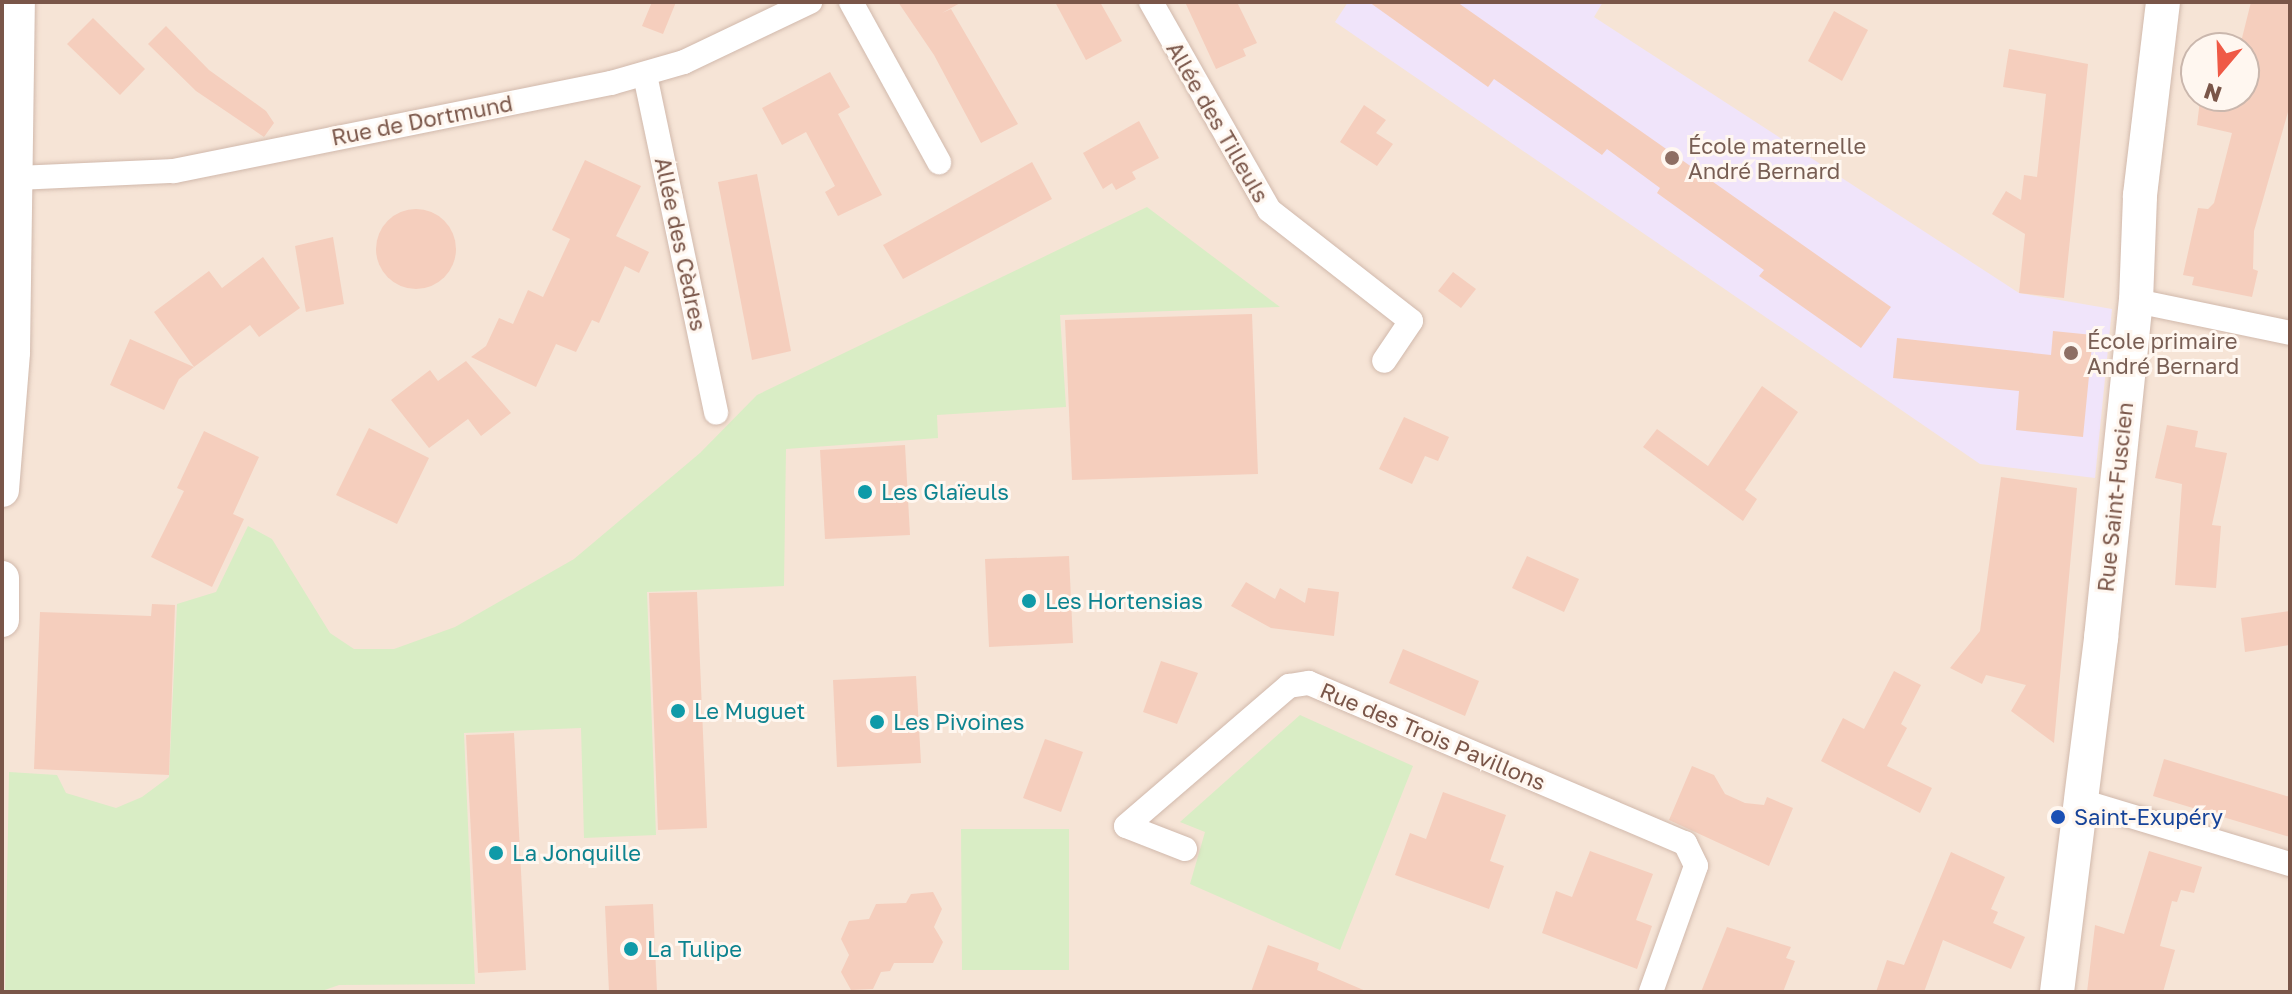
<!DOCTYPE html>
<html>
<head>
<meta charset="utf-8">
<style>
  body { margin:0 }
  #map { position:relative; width:2292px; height:994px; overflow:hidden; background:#fef3e8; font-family:"Golos Text",sans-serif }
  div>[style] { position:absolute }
  .residential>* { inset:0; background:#f6e4d6 }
  .education>* { inset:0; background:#f0e4fa }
  .green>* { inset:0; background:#d9edc5 }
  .building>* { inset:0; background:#f5cebd }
  .round { border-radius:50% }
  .roads { filter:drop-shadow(0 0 2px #d1b9ac) drop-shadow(0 0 2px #d1b9ac) }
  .street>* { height:24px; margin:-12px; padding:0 12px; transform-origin:12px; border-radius:12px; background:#fff }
  .secondary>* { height:34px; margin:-17px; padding:0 17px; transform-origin:17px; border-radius:17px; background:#fff }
  .dots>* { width:22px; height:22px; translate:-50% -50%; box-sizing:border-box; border:4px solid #fff7f0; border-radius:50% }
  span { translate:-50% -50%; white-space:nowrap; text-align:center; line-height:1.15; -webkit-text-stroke:6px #fff7f0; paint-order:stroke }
  .street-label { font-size:22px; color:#7a5649 }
  .education-label { font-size:22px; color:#785e54 }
  .left { translate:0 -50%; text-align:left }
  .culture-label { font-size:22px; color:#0d838f }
  .transit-label { font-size:22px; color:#164399 }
  .frame { position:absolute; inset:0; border:4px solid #7a5649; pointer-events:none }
  .north { position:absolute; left:2180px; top:32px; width:80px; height:80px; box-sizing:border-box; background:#fff7f0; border:2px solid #cab7ad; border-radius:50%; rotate:199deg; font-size:22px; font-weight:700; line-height:32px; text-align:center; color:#7a5649 }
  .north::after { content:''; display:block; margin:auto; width:28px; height:36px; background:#ef5a46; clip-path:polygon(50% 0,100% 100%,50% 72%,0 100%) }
</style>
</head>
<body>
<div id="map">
  <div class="residential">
    <i style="clip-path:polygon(evenodd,2px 2px,2290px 2px,2290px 992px,2px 992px,2px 2px,2196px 48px,2244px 48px,2244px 96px,2196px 96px,2196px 48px)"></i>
  </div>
  <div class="education">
    <i style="clip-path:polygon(1348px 2px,1603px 2px,1594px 17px,2019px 293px,2112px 309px,2095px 478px,1980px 464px,1335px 22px)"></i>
  </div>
  <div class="green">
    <i style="clip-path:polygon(1147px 207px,1280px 307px,1060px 315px,1066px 407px,937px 415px,938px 438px,786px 449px,784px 586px,647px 592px,656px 835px,584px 838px,581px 728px,464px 733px,475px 984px,339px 985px,319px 992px,5px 992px,9px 772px,57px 775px,66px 793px,116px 808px,142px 797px,169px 777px,177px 604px,216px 592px,248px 526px,272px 539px,330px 633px,354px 649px,394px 649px,455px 627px,574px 559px,700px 453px,757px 395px)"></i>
    <i style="clip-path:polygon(1300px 715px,1413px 766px,1340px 950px,1190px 884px,1205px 832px,1180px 822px)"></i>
    <i style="clip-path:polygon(961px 829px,1069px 829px,1069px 970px,962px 970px)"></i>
  </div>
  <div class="building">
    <i style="clip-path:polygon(652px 2px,676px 2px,663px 34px,642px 26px)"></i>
    <i style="clip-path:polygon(898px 2px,962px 2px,942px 13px,951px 9px,1018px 124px,981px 143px,934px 55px)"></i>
    <i style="clip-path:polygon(1055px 2px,1100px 2px,1122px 41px,1086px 60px)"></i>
    <i style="clip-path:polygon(1185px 2px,1237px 2px,1257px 43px,1243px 49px,1246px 56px,1216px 69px)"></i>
    <i style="clip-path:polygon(1369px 2px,1457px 2px,1891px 307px,1861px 348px,1759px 276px,1764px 270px,1657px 193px,1660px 188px,1607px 149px,1602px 155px,1494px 79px,1488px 87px)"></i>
    <i style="clip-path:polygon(2251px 2px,2290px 2px,2290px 105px,2254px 231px,2253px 269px,2258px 271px,2252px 297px,2192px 285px,2194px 277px,2183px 275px,2198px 208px,2208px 209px,2214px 203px,2232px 133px,2197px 125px,2200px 100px,2221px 107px,2224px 96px,2244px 96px,2240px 46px)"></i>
    <i style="clip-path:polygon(1834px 11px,1868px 30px,1842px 81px,1808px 61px)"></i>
    <i style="clip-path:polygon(93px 18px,145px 69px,120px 95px,67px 44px)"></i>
    <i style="clip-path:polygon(166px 26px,209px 70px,266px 111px,274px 123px,264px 137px,196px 91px,148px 44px)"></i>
    <i style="clip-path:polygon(2009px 49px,2088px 64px,2064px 298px,2019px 293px,2025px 234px,1992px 214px,2006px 191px,2021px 200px,2024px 175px,2037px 177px,2046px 94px,2003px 87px)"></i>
    <i style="clip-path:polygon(830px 72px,850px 107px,838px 114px,882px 195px,838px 216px,825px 192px,835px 186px,806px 132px,782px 145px,762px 108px)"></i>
    <i style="clip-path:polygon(1364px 105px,1386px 120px,1376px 133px,1393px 144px,1377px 166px,1340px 142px)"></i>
    <i style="clip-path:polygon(1139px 121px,1159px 158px,1132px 172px,1136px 179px,1116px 190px,1112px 183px,1103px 189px,1083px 153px)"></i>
    <i style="clip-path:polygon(585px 160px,641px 186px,616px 236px,649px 252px,639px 273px,625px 266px,599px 323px,592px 320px,576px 352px,556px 344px,536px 387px,471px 357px,486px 346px,499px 318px,513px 324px,528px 290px,543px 297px,570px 239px,552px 230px)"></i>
    <i style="clip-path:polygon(1032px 162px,1052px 199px,903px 279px,883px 245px)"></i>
    <i style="clip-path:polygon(757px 174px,791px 351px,752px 360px,718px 182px)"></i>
    <i class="round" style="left:376px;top:209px;width:80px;height:80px"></i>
    <i style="clip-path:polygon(333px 237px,344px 304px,306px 312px,295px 246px)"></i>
    <i style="clip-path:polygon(263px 257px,300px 308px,259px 337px,250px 325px,194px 367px,154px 312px,209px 271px,222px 288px)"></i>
    <i style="clip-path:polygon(1453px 272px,1476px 289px,1461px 308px,1438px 291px)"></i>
    <i style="clip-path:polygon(1252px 314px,1258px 474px,1072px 480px,1065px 320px)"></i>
    <i style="clip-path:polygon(2053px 331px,2093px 335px,2083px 437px,2016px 430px,2019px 391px,1893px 378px,1897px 338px,2051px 355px)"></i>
    <i style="clip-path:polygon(130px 339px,194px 367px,179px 379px,164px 410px,110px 385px)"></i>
    <i style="clip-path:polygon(466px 361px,511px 413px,481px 436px,468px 419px,429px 448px,391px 400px,430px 370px,438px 381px)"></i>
    <i style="clip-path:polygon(1762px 386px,1798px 412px,1745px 490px,1757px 499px,1743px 521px,1643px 447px,1657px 429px,1708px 466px)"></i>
    <i style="clip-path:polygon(1404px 417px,1449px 437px,1438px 461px,1425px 456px,1412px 484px,1379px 469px)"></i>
    <i style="clip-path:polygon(2167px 425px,2198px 431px,2195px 447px,2227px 453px,2212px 525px,2221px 526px,2216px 588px,2175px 585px,2182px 484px,2155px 478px)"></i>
    <i style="clip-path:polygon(369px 428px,429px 458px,397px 524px,336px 495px)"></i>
    <i style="clip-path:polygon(204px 431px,259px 457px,233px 514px,244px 519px,212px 587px,151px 557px,184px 491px,177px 488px)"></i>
    <i style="clip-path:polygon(905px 445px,910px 535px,825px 539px,820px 450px)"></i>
    <i style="clip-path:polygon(2001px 477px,2077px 488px,2054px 743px,2011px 711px,2026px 685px,1986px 675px,1982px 684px,1950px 668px,1980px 631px)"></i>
    <i style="clip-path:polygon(1069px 556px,1073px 643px,989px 647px,985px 559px)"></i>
    <i style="clip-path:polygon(1527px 556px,1579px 579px,1564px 612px,1512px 588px)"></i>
    <i style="clip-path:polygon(1246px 582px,1275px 599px,1280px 588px,1305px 603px,1308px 588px,1339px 592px,1334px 636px,1271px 628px,1231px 606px)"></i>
    <i style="clip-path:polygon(697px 592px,707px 828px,658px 830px,649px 593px)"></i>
    <i style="clip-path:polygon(152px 604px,175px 605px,169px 775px,34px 769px,40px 612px,151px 616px)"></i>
    <i style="clip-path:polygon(2290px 611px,2290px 645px,2245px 652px,2241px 618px)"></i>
    <i style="clip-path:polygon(1403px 649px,1479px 681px,1465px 716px,1389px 683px)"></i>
    <i style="clip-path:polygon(1161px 661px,1198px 673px,1177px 724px,1143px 712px)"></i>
    <i style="clip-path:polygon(1894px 671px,1921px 685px,1901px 724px,1907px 728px,1887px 766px,1932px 788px,1920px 813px,1821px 761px,1843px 718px,1864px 729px)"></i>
    <i style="clip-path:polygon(916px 676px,921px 763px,837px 767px,833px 680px)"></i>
    <i style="clip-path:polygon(514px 733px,526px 970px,478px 973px,466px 735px)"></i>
    <i style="clip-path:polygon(1045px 739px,1083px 752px,1061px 812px,1023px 798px)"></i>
    <i style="clip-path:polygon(2164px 759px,2290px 797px,2290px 837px,2153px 796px)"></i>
    <i style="clip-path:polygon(1692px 766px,1714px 775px,1725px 794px,1745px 803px,1764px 805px,1767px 797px,1793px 808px,1769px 866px,1669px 820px)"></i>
    <i style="clip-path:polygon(1443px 792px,1506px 815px,1490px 861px,1504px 866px,1489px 909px,1395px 875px,1410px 833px,1426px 839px)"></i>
    <i style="clip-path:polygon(1590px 851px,1653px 874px,1636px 920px,1652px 926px,1637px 969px,1542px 933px,1556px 891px,1572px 897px)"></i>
    <i style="clip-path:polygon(2149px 851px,2202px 867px,2194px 893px,2181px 890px,2177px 902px,2172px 901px,2160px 946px,2175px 950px,2163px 992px,2087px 992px,2095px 925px,2124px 934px)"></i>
    <i style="clip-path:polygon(1951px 852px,2005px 877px,1991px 909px,1998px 912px,1993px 923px,2025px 937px,2011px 969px,1943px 940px,1924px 992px,1876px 992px,1887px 960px,1904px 965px)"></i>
    <i style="clip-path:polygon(933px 892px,942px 909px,934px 927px,943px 942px,933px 963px,894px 963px,890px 971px,881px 972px,873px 989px,851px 990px,841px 972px,849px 955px,841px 939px,849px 921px,869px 919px,876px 904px,906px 903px,911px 894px)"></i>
    <i style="clip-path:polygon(653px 904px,657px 992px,609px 992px,605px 906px)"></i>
    <i style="clip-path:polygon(1727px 927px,1791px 947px,1786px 958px,1795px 961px,1783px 992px,1701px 992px)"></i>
    <i style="clip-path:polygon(1268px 945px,1319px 963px,1317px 970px,1368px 992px,1251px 992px)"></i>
  </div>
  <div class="roads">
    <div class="street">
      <i style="left:851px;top:2px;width:183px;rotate:61.2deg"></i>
      <i style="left:1151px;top:2px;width:239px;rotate:60.4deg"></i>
      <i style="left:1269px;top:210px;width:180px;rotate:38deg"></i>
      <i style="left:1411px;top:321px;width:48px;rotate:124deg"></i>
      <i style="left:645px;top:75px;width:345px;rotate:78.1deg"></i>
      <i style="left:18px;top:178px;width:156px;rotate:-2.6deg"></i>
      <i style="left:174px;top:171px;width:446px;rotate:-11.4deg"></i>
      <i style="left:611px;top:83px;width:76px;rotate:-16deg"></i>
      <i style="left:684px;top:62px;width:140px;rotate:-25.5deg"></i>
      <i style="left:2136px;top:301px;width:157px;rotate:11.7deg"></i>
      <i style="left:2081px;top:801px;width:218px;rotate:16.8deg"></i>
      <i style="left:1185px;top:849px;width:63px;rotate:-158.7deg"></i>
      <i style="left:1126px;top:826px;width:215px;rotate:-40.7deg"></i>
      <i style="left:1289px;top:686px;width:20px;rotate:-9deg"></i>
      <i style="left:1309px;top:683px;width:409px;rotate:23.1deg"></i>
      <i style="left:1685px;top:843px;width:25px;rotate:64deg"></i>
      <i style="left:1696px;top:866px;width:134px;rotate:109.7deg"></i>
    </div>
    <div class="secondary">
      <i style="left:2px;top:490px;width:138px;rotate:-85.4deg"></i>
      <i style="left:13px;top:352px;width:350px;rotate:-89.2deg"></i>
      <i style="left:2px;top:578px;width:42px;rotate:90deg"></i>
      <i style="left:2057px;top:992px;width:357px;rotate:-82.9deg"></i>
      <i style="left:2101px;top:638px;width:339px;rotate:-84.1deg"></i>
      <i style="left:2136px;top:301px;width:106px;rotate:-87.8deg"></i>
      <i style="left:2140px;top:195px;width:194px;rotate:-83.2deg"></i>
    </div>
  </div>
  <div class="dots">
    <i style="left:1672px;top:158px;background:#8d6e63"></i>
    <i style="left:2071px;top:353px;background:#8d6e63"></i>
    <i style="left:865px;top:492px;background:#0f9aa8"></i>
    <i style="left:1029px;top:601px;background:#0f9aa8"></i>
    <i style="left:678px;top:711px;background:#0f9aa8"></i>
    <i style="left:877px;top:722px;background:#0f9aa8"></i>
    <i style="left:2058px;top:817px;background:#1a4fb4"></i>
    <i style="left:496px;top:853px;background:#0f9aa8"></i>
    <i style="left:631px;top:949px;background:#0f9aa8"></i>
  </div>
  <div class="street-label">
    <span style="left:422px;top:120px;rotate:-11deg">Rue de Dortmund</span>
    <span style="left:1218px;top:122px;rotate:60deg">Allée des Tilleuls</span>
    <span style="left:681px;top:244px;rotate:78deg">Allée des Cèdres</span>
    <span style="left:2115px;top:497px;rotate:-84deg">Rue Saint-Fuscien</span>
    <span style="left:1433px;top:736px;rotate:23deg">Rue des Trois Pavillons</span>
  </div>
  <div class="education-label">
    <span class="left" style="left:1688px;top:158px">École maternelle<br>André Bernard</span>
    <span class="left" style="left:2087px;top:353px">École primaire<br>André Bernard</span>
  </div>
  <div class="culture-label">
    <span class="left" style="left:881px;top:492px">Les Glaïeuls</span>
    <span class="left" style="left:1045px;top:601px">Les Hortensias</span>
    <span class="left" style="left:694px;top:711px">Le Muguet</span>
    <span class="left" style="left:893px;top:722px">Les Pivoines</span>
    <span class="left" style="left:512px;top:853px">La Jonquille</span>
    <span class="left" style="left:647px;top:949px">La Tulipe</span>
  </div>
  <div class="transit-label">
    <span class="left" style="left:2074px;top:817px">Saint-Exupéry</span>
  </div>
  <div class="frame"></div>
  <div class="north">N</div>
</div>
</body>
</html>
